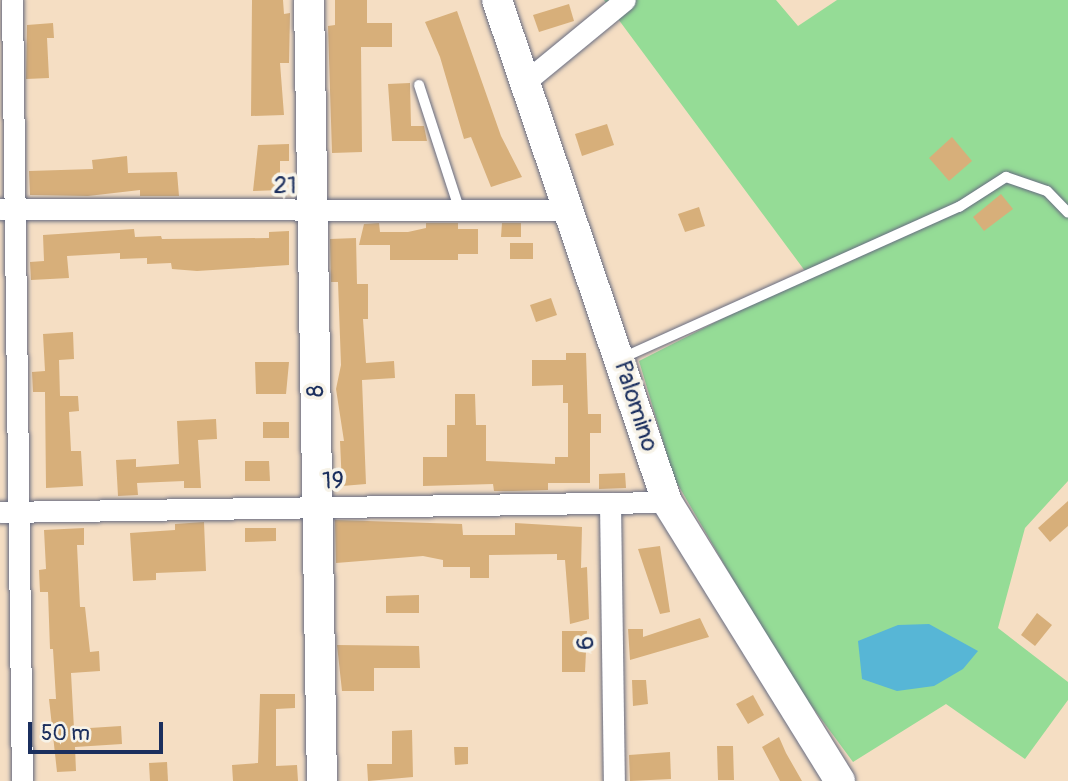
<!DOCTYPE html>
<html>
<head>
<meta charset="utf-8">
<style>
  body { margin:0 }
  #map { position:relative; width:1068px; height:781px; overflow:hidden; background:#f5dec3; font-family:Pangolin,sans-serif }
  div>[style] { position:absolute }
  .green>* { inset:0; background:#95dc96 }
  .water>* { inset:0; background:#57b6d6 }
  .building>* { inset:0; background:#d7af7a }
  .roads { filter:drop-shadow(0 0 2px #676c81) drop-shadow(0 0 2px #676c81) }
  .lane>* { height:10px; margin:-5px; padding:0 5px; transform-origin:5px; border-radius:5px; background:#fff }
  .street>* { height:21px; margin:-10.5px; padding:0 10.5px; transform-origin:10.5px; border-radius:10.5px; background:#fff }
  .secondary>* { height:30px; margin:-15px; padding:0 15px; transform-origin:15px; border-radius:15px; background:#fff }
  span { translate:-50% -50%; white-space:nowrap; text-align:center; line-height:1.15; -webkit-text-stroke:7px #f7f3e8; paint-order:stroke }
  .street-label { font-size:24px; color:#1b2f5e }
  .scale { position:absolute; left:28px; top:722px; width:135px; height:32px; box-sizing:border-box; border:4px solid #1b2f5e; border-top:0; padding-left:9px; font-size:21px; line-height:24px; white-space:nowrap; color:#1b2f5e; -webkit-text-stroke:5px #f7f3e8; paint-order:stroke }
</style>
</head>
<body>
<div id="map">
  <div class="green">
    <i style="clip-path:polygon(604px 0,776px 0,798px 26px,837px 0,1068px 0,1068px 481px,1025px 528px,998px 628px,1068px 682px,1068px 700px,1025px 759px,946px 704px,853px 762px,788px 674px,674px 478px,639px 361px,808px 275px)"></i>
  </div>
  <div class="water">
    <i style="clip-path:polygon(929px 624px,978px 651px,963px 669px,934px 686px,897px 691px,862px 679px,858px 641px,898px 625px)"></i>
  </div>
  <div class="building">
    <i style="clip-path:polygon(252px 0,283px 0,284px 14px,290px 13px,289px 63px,280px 63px,284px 115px,251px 116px)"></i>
    <i style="clip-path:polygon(335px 0,367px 0,367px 23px,392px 23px,392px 47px,361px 47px,362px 152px,332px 153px,328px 26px,335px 25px)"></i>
    <i style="clip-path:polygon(569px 4px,574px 21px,539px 32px,533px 15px)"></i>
    <i style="clip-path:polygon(457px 11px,501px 136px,522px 177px,491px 187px,471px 137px,464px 139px,440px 57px,425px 22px)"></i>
    <i style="clip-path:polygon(53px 23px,54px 38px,47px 38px,49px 78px,26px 79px,27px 25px)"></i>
    <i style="clip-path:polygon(410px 83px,411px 126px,424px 126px,427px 141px,392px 141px,388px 84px)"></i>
    <i style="clip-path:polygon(607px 124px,614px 145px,582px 156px,575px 134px)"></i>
    <i style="clip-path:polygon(952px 137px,972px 161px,949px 181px,929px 158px)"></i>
    <i style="clip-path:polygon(289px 144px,289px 161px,280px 161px,280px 190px,253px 191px,258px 145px)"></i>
    <i style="clip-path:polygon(127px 156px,128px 173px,177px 172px,179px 196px,140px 196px,140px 190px,88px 196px,30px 195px,29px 171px,93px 169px,92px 160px)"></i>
    <i style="clip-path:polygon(1001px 194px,1013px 209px,984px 231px,973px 217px)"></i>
    <i style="clip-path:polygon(699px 207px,705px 226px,685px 232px,678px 214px)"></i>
    <i style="clip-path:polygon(379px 223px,380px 232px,408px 232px,426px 228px,426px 223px,458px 223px,458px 229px,478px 229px,478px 254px,458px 254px,458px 260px,390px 260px,390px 245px,359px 245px,364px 224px)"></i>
    <i style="clip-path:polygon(502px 223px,521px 223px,521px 237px,501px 237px)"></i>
    <i style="clip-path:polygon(134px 229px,135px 237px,161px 236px,162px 239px,269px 238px,269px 232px,289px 231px,289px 265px,197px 271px,172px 269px,171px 263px,147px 264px,147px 258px,120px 259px,120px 253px,67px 256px,69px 278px,31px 280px,30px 262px,44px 261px,43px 235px)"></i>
    <i style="clip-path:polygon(356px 238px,357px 284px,368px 284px,368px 319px,363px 319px,366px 363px,394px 361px,395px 378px,362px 380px,366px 484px,342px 486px,340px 441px,344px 441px,336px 389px,341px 365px,338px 282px,331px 282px,330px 239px)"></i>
    <i style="clip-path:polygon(510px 243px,533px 243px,533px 259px,510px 259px)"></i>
    <i style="clip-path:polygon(551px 298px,557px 315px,536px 322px,530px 305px)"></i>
    <i style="clip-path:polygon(73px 332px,74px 359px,59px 360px,60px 396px,78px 396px,79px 411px,69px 412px,71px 451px,81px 451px,83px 486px,46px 488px,45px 392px,33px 392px,32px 372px,45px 371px,43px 334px)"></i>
    <i style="clip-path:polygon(566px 353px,586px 353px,588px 414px,601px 414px,601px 433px,590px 433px,590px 483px,548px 483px,548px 490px,513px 491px,494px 491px,493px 484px,423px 486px,423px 457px,447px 457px,447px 425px,455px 425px,455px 394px,475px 394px,476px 425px,486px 425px,486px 461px,555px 464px,555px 457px,568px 457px,568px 403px,563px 403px,563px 385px,532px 386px,532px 360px,566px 360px)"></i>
    <i style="clip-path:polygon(255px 362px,289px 362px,286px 394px,256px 394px)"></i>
    <i style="clip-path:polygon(216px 419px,217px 439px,198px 440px,201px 488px,184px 488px,184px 481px,137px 483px,138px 495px,118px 496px,116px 460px,136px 459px,136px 467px,179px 464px,177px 421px)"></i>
    <i style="clip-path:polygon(263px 422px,289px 422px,289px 438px,263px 438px)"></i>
    <i style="clip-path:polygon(245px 461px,269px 461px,270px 481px,245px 481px)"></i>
    <i style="clip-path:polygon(625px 473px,626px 488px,599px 489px,599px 474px)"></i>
    <i style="clip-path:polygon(1068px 501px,1068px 526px,1050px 542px,1038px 528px)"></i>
    <i style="clip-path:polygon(335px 520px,462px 524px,463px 535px,515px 535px,515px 523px,582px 527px,581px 568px,587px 567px,589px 619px,570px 624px,565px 560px,557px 560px,557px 554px,489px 555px,489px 578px,470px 578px,470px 567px,443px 567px,443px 560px,423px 556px,336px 563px)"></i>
    <i style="clip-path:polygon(204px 522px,206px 571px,156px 573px,156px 580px,133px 581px,130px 533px,175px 530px,175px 524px)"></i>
    <i style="clip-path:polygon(84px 528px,84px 545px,77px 545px,80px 607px,85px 607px,90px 652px,99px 651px,100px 671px,71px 673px,74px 729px,121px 726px,122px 744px,75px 747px,76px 771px,57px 772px,49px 699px,56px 699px,53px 649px,50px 649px,48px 592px,40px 592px,39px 570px,46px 569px,44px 530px)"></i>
    <i style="clip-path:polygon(245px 528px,276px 528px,276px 541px,245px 542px)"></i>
    <i style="clip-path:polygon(660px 546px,670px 612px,660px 614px,638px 549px)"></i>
    <i style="clip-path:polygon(419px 595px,419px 613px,386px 613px,386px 596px)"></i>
    <i style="clip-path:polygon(1037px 613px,1052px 625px,1035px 646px,1021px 635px)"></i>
    <i style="clip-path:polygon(700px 618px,709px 637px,630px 660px,628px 629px,643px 629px,643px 637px)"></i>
    <i style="clip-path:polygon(562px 631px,587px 631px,585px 672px,562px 672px)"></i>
    <i style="clip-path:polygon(337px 645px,419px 646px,420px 668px,374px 668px,374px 691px,342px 691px)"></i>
    <i style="clip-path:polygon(632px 680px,646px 680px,648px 704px,633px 706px)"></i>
    <i style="clip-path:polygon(260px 694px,295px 694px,295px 708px,276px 709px,276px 766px,297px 765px,298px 781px,233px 781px,232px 765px,258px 763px)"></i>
    <i style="clip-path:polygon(753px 695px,764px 715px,748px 724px,736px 704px)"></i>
    <i style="clip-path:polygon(412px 730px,413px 777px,368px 781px,367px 764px,392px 764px,392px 731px)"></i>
    <i style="clip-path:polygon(779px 737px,786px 753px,802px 781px,780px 781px,762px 747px)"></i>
    <i style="clip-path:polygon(717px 746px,733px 746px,734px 780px,718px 780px)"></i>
    <i style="clip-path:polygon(454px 747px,468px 747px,468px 764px,455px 765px)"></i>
    <i style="clip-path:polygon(670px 752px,671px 779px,630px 781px,629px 755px)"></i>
    <i style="clip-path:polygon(167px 762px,168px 781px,150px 781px,149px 763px)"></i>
  </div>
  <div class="roads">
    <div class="lane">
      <i style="left:419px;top:85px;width:133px;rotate:72deg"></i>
      <i style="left:620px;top:359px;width:372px;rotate:-24.2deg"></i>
      <i style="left:959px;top:207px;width:56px;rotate:-32.6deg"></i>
      <i style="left:1006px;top:177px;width:43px;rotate:18.9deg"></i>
      <i style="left:1047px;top:191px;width:30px;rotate:46deg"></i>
    </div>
    <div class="street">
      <i style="left:12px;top:0;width:781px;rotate:89.27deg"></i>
      <i style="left:525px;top:82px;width:129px;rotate:-39.4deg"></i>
      <i style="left:0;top:209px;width:569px;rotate:0.1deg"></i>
      <i style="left:610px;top:503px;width:278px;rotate:89.2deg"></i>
      <i style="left:0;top:512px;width:667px;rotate:-0.86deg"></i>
    </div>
    <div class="secondary">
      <i style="left:309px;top:0;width:781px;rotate:89.05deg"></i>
      <i style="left:497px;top:0;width:530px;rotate:71.29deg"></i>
      <i style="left:667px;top:502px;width:328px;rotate:58.2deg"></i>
    </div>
  </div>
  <div class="street-label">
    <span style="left:285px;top:186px;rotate:1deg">21</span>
    <span style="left:316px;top:391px;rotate:-91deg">8</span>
    <span style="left:636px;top:406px;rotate:72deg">Palomino</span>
    <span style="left:333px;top:481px;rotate:-1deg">19</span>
    <span style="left:586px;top:643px;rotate:-91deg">6</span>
  </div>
  <div class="scale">50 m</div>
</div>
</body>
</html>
